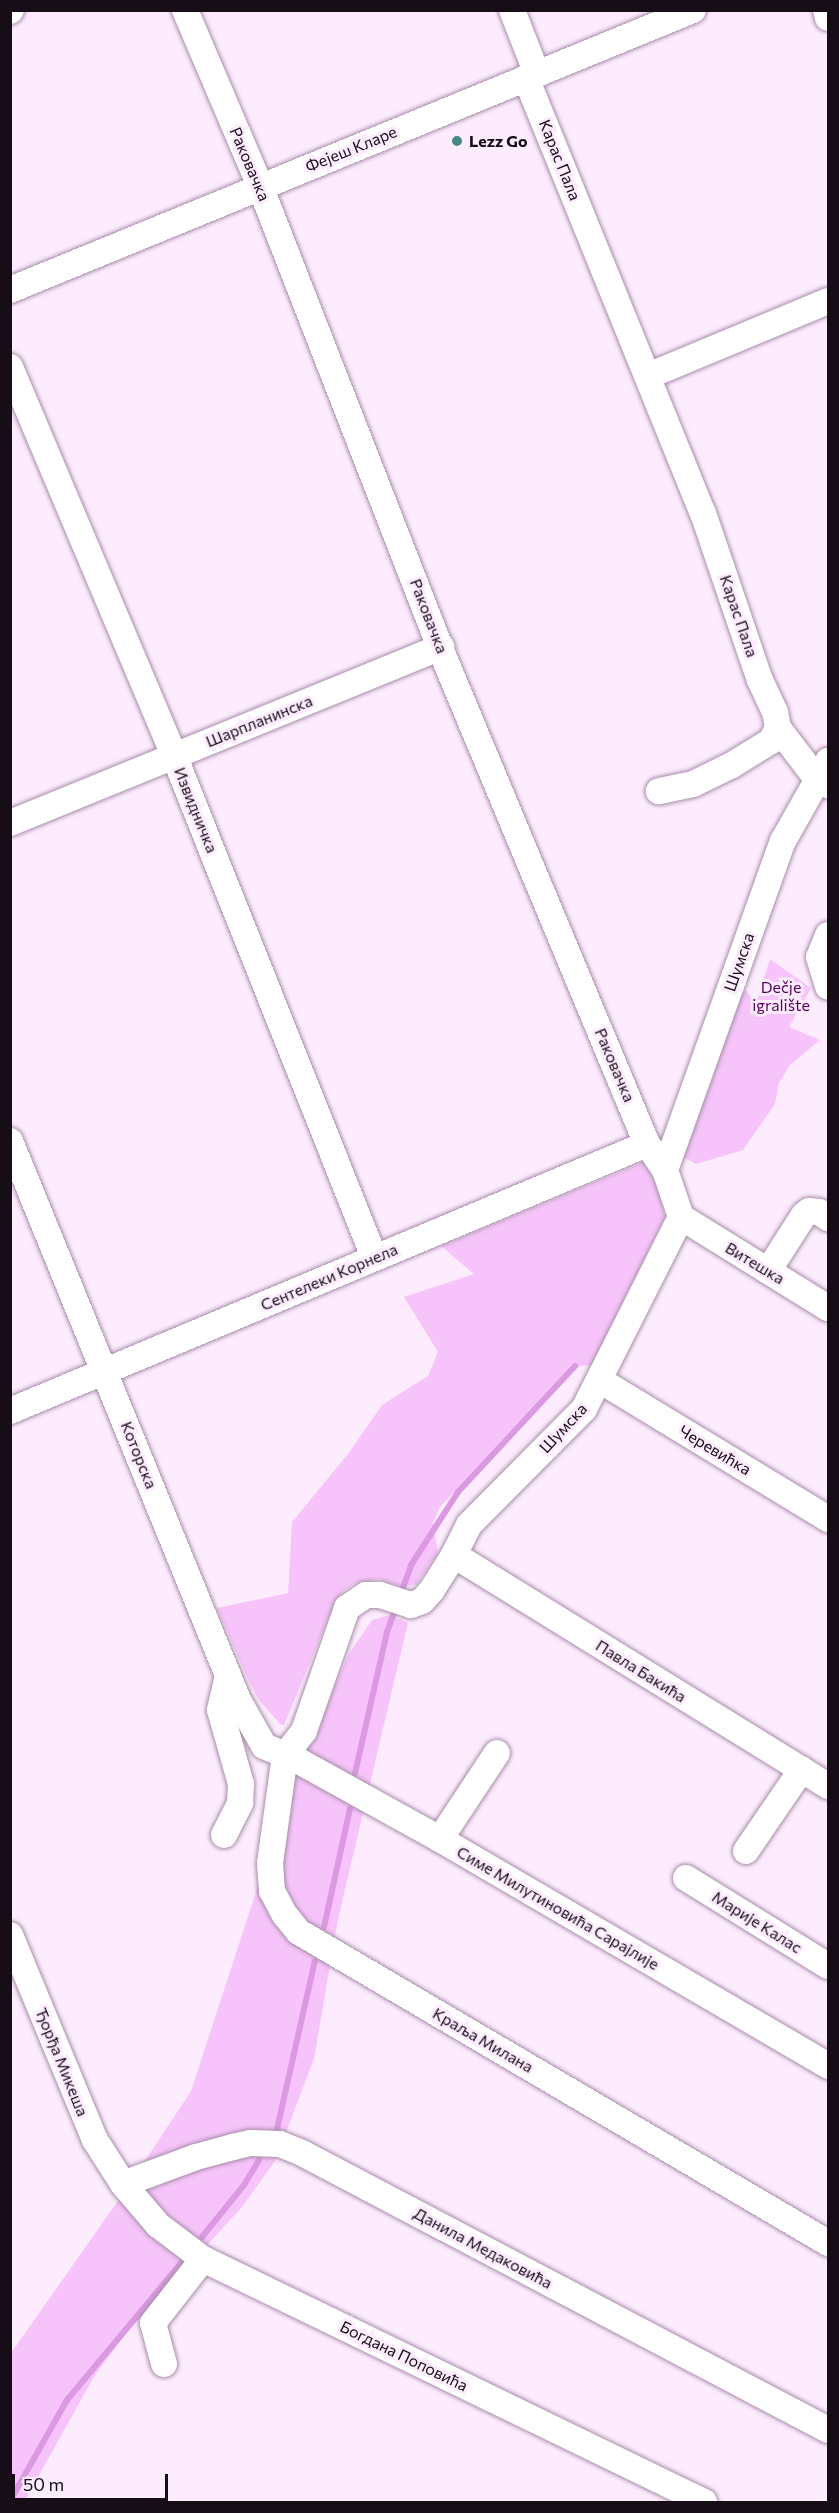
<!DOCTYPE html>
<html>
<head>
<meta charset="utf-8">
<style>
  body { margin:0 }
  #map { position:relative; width:839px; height:2513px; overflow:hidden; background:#fdecfe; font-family:Commissioner,sans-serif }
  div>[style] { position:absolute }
  .green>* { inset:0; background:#f6c4fa }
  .stream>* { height:6px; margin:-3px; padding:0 3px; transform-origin:3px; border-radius:3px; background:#da99e0 }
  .roads { filter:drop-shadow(0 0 2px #a78ea9) drop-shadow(0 0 2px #a78ea9) }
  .minor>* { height:26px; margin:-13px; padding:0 13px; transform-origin:13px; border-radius:13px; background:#fff }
  .dots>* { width:16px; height:16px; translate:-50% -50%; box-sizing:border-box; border:3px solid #fdecfe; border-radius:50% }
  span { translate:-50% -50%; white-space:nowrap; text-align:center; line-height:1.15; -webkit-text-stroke:6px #fdecfe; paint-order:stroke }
  .poi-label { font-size:16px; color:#160d17; font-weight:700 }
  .left { translate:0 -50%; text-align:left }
  .street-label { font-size:16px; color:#160d17 }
  .park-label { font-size:16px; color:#57035e }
  .frame { position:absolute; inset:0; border:12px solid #160d17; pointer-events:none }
  .scale { position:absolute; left:12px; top:2474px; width:156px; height:27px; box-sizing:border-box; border:3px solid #160d17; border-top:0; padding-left:8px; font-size:18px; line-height:21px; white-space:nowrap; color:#160d17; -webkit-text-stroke:4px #fdecfe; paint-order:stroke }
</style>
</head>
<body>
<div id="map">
  <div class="green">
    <i style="clip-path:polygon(770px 959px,811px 988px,789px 1027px,820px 1040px,790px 1065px,779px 1083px,775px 1104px,743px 1150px,696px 1164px,672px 1151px,734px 974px,756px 1004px)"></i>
    <i style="clip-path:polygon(644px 1162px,658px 1188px,665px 1217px,593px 1365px,580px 1366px,564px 1375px,440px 1507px,433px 1523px,438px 1553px,417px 1584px,404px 1587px,377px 1579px,354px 1584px,343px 1591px,336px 1600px,284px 1725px,280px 1724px,259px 1700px,249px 1682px,217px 1608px,288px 1593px,292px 1522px,348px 1454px,382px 1405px,428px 1376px,438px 1352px,404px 1297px,474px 1274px,441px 1246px)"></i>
    <i style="clip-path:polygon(390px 1615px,408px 1623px,338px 1919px,314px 2059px,275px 2161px,242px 2207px,124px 2336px,95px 2375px,24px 2502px,11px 2502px,11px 2353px,127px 2188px,191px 2091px,257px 1889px,272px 1768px,313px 1736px,348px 1655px,372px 1620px)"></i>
  </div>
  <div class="stream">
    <i style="left:400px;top:1596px;width:33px;rotate:-70deg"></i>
    <i style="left:411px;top:1565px;width:87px;rotate:-57.2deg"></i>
    <i style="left:458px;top:1492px;width:172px;rotate:-47.1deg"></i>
    <i style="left:355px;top:1773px;width:145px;rotate:-77.2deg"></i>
    <i style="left:387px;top:1632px;width:29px;rotate:-70deg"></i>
    <i style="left:324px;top:1927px;width:121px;rotate:-77.6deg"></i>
    <i style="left:277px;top:2129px;width:172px;rotate:-77.3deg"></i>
    <i style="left:202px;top:2237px;width:67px;rotate:-51.1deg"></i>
    <i style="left:244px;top:2185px;width:29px;rotate:-59deg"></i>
    <i style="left:10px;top:2501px;width:116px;rotate:-60.6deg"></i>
    <i style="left:67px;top:2400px;width:178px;rotate:-50.2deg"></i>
  </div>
  <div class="roads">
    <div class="minor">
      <i style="left:185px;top:10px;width:191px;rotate:66.9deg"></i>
      <i style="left:260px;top:186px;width:509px;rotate:68.68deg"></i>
      <i style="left:445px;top:660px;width:524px;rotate:67.35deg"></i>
      <i style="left:647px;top:1144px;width:32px;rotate:55deg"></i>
      <i style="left:665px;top:1170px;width:50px;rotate:71.2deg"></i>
      <i style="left:512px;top:10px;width:69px;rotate:68.7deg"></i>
      <i style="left:826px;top:10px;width:8px;rotate:76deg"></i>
      <i style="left:10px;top:11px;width:1px;rotate:-45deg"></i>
      <i style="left:526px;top:78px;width:470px;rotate:67.9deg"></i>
      <i style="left:703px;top:513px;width:176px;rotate:71.2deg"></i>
      <i style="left:760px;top:680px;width:35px;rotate:65deg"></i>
      <i style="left:775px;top:712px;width:16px;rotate:79deg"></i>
      <i style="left:778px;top:728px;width:15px;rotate:118deg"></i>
      <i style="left:771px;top:741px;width:46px;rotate:148.4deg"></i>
      <i style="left:732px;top:765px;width:43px;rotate:154deg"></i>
      <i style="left:693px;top:784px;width:35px;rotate:168deg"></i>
      <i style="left:10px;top:290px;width:738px;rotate:-22.29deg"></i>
      <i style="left:10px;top:367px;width:435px;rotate:67.1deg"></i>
      <i style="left:179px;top:768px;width:526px;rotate:68.26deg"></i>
      <i style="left:648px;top:376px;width:195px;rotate:-22.6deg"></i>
      <i style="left:778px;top:728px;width:64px;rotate:52.6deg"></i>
      <i style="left:817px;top:779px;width:13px;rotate:29deg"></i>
      <i style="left:10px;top:823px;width:466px;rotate:-22.2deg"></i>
      <i style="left:828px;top:935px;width:24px;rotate:112deg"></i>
      <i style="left:819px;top:957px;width:31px;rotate:73deg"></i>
      <i style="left:10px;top:1141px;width:604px;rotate:67.81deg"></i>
      <i style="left:238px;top:1700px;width:53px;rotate:60.5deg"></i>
      <i style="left:264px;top:1746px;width:34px;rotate:23deg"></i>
      <i style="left:295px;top:1759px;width:166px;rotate:28.9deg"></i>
      <i style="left:440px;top:1839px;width:450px;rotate:30.3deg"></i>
      <i style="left:665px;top:1170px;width:350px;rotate:-70.3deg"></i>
      <i style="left:783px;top:841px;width:92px;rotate:-60.6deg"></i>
      <i style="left:681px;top:1217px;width:215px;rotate:116.8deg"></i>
      <i style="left:584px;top:1409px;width:163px;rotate:134.8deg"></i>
      <i style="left:469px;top:1525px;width:34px;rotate:117deg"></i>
      <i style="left:454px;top:1555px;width:41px;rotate:122.2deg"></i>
      <i style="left:432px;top:1590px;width:15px;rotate:132deg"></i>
      <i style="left:422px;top:1601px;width:12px;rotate:160deg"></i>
      <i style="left:411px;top:1605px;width:33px;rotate:-162deg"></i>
      <i style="left:380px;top:1595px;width:14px;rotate:180deg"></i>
      <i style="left:366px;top:1595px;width:23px;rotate:146deg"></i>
      <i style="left:347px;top:1608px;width:130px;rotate:109.3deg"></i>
      <i style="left:304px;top:1731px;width:31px;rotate:128deg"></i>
      <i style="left:285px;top:1755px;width:109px;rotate:97.9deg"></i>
      <i style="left:270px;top:1863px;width:28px;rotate:86deg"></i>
      <i style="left:272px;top:1891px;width:27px;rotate:62deg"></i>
      <i style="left:285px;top:1915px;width:22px;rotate:51deg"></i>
      <i style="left:299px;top:1932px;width:614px;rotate:30.45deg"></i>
      <i style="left:681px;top:1217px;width:173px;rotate:31.8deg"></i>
      <i style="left:768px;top:1271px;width:67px;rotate:-57.3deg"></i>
      <i style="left:804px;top:1215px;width:6px;rotate:-39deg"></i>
      <i style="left:809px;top:1211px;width:10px;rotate:6deg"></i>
      <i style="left:819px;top:1212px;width:11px;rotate:34deg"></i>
      <i style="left:601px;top:1381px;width:266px;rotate:31.3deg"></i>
      <i style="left:10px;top:1411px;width:691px;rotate:-22.74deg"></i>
      <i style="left:454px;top:1555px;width:440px;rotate:31.7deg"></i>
      <i style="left:224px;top:1835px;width:36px;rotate:-63deg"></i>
      <i style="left:240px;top:1803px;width:19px;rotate:-87deg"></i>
      <i style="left:241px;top:1784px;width:77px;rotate:-105.8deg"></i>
      <i style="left:220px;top:1710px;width:36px;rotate:-77deg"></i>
      <i style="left:440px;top:1839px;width:103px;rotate:-56.5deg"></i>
      <i style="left:746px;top:1851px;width:99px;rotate:-55.7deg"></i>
      <i style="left:686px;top:1878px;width:167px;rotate:31.8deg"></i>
      <i style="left:10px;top:1935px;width:222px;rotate:67.5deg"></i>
      <i style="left:95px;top:2140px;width:52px;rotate:57.5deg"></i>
      <i style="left:123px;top:2184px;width:54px;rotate:49.5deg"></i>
      <i style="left:158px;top:2225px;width:56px;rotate:37.1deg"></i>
      <i style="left:203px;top:2259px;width:557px;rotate:25.87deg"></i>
      <i style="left:123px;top:2184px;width:78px;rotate:-20.3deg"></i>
      <i style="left:196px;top:2157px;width:38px;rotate:-15deg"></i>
      <i style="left:233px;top:2147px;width:18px;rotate:-13deg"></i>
      <i style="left:251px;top:2143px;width:29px;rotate:2deg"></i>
      <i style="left:280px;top:2144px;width:24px;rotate:22deg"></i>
      <i style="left:302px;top:2153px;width:594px;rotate:27.77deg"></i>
      <i style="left:164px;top:2364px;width:42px;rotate:-105deg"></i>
      <i style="left:153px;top:2323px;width:81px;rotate:-52deg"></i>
    </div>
  </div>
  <div class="dots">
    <i style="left:457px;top:141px;background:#438a85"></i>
  </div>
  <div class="poi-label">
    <span class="left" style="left:469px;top:141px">Lezz Go</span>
  </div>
  <div class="street-label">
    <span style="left:351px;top:149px;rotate:-22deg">Фејеш Кларе</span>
    <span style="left:560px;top:160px;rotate:68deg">Карас Пала</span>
    <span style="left:250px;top:164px;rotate:67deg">Раковачка</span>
    <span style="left:429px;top:616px;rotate:69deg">Раковачка</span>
    <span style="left:739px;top:616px;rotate:71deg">Карас Пала</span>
    <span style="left:259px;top:721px;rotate:-22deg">Шарпланинска</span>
    <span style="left:196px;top:810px;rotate:68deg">Извидничка</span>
    <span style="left:739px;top:962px;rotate:-71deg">Шумска</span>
    <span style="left:615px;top:1065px;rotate:67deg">Раковачка</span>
    <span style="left:755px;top:1263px;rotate:31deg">Витешка</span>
    <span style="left:329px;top:1277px;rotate:-23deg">Сентелеки Корнела</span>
    <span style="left:563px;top:1428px;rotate:-47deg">Шумска</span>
    <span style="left:715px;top:1450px;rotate:31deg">Черевићка</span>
    <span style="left:139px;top:1455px;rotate:68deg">Которска</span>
    <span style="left:641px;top:1671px;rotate:32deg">Павла Бакића</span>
    <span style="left:558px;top:1908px;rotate:30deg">Симе Милутиновића Сарајлије</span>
    <span style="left:757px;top:1922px;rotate:32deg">Марије Калас</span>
    <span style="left:483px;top:2040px;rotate:30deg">Краља Милана</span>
    <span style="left:62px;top:2062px;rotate:68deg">Ђорђа Микеша</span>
    <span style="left:483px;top:2248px;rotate:28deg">Данила Медаковића</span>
    <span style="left:404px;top:2356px;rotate:26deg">Богдана Поповића</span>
  </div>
  <div class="park-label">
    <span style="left:781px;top:996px">Dečje<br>igralište</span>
  </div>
  <div class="frame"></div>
  <div class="scale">50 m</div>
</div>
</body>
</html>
